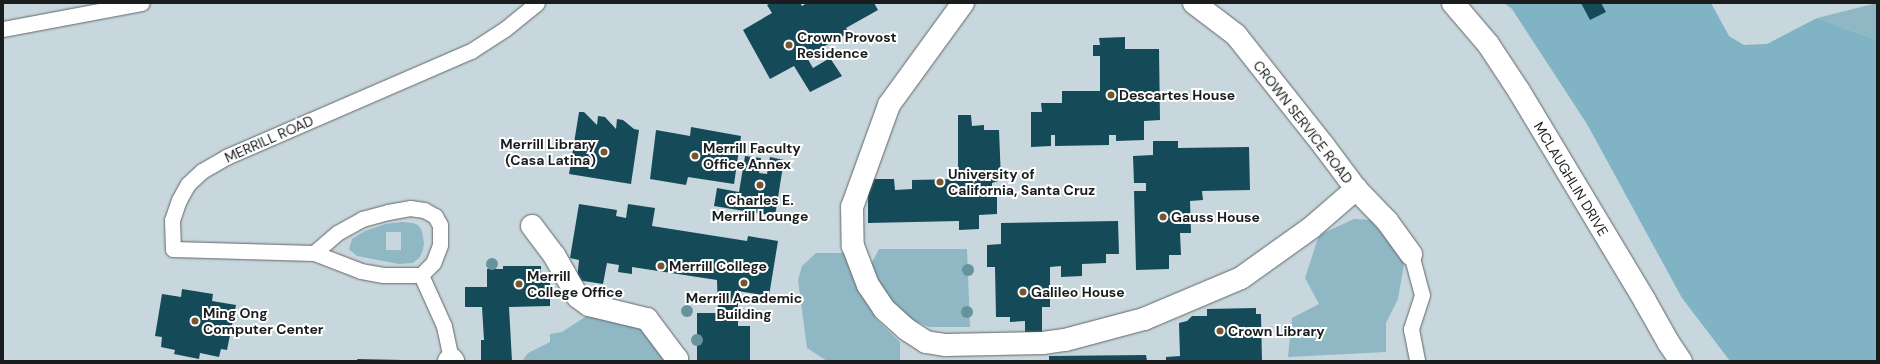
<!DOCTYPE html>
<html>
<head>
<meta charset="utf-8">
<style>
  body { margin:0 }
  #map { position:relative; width:1880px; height:364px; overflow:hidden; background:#dae2e4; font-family:"DM Sans",sans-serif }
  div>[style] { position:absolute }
  .built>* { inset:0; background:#c7d7dd }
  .green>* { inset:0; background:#90b7c4 }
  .forest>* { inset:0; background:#80b3c4 }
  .building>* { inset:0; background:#154a59 }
  .roads { filter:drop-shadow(0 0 1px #606668) drop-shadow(0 0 1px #606668) }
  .lane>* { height:15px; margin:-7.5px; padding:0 7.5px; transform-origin:7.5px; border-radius:7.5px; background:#fff }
  .street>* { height:22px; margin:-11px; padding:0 11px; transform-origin:11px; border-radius:11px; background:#fff }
  .secondary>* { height:22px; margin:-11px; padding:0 11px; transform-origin:11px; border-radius:11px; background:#fff }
  .trees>* { width:12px; height:12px; margin:-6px; border-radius:50%; background:#66939e }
  .dots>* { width:11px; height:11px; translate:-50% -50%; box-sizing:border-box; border:2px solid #fff; border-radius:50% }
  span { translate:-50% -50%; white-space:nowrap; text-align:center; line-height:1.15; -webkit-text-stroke:4px #fff; paint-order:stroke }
  .poi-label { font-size:14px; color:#1a1d1e; font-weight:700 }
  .left { translate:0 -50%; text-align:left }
  .right { translate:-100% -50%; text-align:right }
  .street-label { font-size:14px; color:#1a1d1e }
  .frame { position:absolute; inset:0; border:4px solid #1a1d1e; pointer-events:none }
</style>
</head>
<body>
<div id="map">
  <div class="built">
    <i style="clip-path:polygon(3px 3px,1877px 3px,1877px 361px,3px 361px)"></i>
  </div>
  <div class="green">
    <i style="clip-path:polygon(1877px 3px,1877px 40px,1817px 18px)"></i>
    <i style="clip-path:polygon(1354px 219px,1374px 220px,1405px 258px,1398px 299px,1386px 323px,1386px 352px,1288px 357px,1292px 318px,1319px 304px,1305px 278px,1319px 235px)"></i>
    <i style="clip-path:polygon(evenodd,402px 222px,413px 223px,418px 225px,422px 231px,424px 243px,423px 250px,420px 257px,413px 263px,399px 264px,357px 256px,349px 249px,352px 239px,365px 231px,386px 224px,402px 222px,401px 232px,401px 250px,386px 250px,386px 232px,401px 232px)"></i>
    <i style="clip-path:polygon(879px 249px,967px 249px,970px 327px,929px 327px,903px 316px,881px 287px,870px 266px)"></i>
    <i style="clip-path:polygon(816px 253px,846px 253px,855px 280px,877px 320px,900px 342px,900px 361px,827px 361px,807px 348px,798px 280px,802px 266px)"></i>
    <i style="clip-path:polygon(588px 315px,645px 329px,661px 350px,664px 361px,522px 361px,528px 353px,550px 342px,550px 334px,562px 332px)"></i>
  </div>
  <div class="forest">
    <i style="clip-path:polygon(1504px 3px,1711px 3px,1729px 36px,1744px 45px,1767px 44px,1817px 18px,1877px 40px,1877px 361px,1730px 361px,1682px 298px,1587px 124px,1512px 9px)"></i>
  </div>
  <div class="building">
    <i style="clip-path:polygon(771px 3px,800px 3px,802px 6px,807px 3px,874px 3px,878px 10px,846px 28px,849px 33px,806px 56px,813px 68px,830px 58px,842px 76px,810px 92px,794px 66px,770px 79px,743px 30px,772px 13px,767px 5px)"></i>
    <i style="clip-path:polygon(1581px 3px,1601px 3px,1606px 12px,1590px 20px)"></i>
    <i style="clip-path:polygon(1125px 37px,1125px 49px,1159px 49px,1160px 120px,1144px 121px,1144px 140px,1116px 141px,1116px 135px,1109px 135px,1109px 145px,1055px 146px,1055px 135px,1051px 135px,1051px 146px,1031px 147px,1031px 112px,1042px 112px,1041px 103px,1062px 103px,1062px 91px,1100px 91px,1100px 56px,1093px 56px,1093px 45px,1100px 45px,1099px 38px)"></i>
    <i style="clip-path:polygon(579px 112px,584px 112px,597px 125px,598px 116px,605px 117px,616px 129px,617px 119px,623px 120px,634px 129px,639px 130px,631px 184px,569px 174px)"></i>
    <i style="clip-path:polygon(958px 115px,971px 115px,972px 126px,984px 125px,984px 130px,999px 130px,1001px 180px,992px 183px,992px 188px,997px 188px,997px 214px,979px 215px,979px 229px,959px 230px,959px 221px,868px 223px,868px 179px,894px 179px,895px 190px,912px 189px,912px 180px,958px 179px)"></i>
    <i style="clip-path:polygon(691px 127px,741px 136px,734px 184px,688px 177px,686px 185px,650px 179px,656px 130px,690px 136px)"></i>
    <i style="clip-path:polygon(1153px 141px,1178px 141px,1178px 148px,1249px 147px,1250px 190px,1202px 191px,1203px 200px,1190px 201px,1191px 233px,1180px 233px,1181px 255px,1169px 255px,1169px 269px,1136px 270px,1134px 191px,1146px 191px,1146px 183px,1134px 183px,1133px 156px,1153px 155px)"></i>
    <i style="clip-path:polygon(745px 156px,761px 158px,759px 173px,767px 174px,770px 157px,784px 160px,775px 216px,714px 206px,717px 188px,739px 192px)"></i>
    <i style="clip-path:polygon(579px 204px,617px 210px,616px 216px,626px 218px,628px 204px,655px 208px,652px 226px,747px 241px,748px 236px,778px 241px,769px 296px,738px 291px,738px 326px,750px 326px,750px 361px,697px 361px,697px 313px,718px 313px,717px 280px,632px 267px,632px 274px,618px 272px,619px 265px,607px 263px,603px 284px,577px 280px,579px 260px,570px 258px)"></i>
    <i style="clip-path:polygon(1118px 221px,1119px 254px,1106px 254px,1106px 263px,1082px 264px,1082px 276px,1061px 277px,1061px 266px,1050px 267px,1050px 307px,1042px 307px,1042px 332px,1025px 332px,1025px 321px,1010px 322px,1010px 317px,996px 317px,995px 267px,987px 267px,987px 245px,1001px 244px,1001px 223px)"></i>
    <i style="clip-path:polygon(503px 266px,541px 266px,541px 282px,550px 282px,550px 306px,509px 307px,512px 361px,481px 361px,481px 340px,484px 340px,482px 307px,465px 307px,465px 287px,487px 287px,487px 269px,503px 269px)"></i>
    <i style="clip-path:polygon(182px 289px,213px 294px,212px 301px,236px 305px,227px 350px,221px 349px,219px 357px,200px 353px,199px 359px,174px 354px,175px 350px,161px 347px,162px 337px,155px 336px,162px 294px,181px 297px)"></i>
    <i style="clip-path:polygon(1256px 308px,1256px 314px,1261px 314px,1262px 361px,1166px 361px,1166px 357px,1180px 356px,1179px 323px,1187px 321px,1192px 316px,1207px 316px,1207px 309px)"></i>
    <i style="clip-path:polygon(1146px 355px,1147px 361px,1049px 361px,1049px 356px)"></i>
    <i style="clip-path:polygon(357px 359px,403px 360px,403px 361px,358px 361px)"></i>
  </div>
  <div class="roads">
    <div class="lane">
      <i style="left:3px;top:29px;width:141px;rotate:-10.6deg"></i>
      <i style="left:410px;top:208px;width:14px;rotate:8deg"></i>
      <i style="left:424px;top:210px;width:13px;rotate:29deg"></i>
      <i style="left:435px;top:216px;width:10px;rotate:61deg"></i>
      <i style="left:440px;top:225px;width:20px;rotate:90deg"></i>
      <i style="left:440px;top:245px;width:19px;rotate:111deg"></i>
      <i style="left:433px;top:263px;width:17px;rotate:135deg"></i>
      <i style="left:421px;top:275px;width:38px;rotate:180deg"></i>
      <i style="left:383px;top:275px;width:22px;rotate:-170deg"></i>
      <i style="left:361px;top:271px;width:50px;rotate:-159deg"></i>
      <i style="left:314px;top:253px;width:30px;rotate:-41deg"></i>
      <i style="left:337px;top:233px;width:29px;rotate:-29deg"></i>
      <i style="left:362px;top:219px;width:27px;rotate:-15deg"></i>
      <i style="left:388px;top:212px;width:22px;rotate:-10deg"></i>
      <i style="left:314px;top:253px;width:141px;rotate:-178.4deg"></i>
      <i style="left:173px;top:249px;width:29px;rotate:-92deg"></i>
      <i style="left:172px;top:220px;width:21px;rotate:-71deg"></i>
      <i style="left:179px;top:200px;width:18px;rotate:-61deg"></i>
      <i style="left:188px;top:184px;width:19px;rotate:-43deg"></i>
      <i style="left:202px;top:171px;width:28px;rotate:-30deg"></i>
      <i style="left:226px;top:157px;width:267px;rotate:-23.4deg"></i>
      <i style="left:471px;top:51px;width:40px;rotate:-32.9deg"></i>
      <i style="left:505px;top:29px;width:41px;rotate:-39.1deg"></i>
      <i style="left:1411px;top:254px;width:42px;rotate:75deg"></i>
      <i style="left:1422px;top:295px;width:36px;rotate:108deg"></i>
      <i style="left:1411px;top:329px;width:33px;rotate:79deg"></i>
      <i style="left:421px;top:275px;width:56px;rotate:65.7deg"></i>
      <i style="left:444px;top:326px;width:34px;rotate:78deg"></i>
    </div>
    <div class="street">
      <i style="left:963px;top:3px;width:126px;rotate:126deg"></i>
      <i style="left:889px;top:105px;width:109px;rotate:109.9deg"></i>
      <i style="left:852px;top:207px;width:39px;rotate:89deg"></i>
      <i style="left:853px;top:246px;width:42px;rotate:69deg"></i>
      <i style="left:868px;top:285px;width:29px;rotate:56deg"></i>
      <i style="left:884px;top:309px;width:30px;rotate:42deg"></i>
      <i style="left:906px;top:329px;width:24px;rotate:33deg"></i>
      <i style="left:926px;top:342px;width:20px;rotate:9deg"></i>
      <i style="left:946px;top:345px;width:97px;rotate:-1.2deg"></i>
      <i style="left:1043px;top:343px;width:22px;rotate:-8deg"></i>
      <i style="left:1065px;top:340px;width:82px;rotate:-14.9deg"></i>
      <i style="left:1144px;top:319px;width:105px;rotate:-22.9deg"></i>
      <i style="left:1241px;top:278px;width:86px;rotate:-35.5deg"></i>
      <i style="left:1311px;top:228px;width:60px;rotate:-40.9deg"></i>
      <i style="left:1194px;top:3px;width:53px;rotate:37.3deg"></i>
      <i style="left:1236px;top:35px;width:142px;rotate:51.6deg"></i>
      <i style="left:1324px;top:146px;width:54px;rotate:53.3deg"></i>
      <i style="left:1356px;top:189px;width:45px;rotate:45.9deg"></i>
      <i style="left:1387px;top:221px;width:41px;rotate:54deg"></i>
      <i style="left:532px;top:226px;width:36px;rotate:53deg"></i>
      <i style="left:554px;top:255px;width:48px;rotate:60.3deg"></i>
      <i style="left:578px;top:297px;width:14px;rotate:36deg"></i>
      <i style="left:589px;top:305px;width:60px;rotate:13.6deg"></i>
      <i style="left:647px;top:319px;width:50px;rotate:53.1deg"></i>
      <i style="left:677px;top:359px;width:2px;rotate:90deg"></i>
      <i style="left:449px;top:361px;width:3px;rotate:-45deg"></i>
      <i style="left:451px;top:359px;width:3px;rotate:45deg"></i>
    </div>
    <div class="secondary">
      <i style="left:1453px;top:3px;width:54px;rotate:49.5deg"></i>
      <i style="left:1488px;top:44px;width:56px;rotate:56.6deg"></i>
      <i style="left:1519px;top:91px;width:245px;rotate:59deg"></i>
      <i style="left:1645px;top:301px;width:47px;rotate:60.7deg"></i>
      <i style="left:1668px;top:342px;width:23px;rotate:56deg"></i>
    </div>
  </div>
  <div class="trees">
    <i style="left:492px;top:264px"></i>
    <i style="left:968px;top:270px"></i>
    <i style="left:687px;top:311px"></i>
    <i style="left:967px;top:312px"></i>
    <i style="left:697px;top:340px"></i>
  </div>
  <div class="dots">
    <i style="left:789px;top:45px;background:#78562d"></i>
    <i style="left:1111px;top:95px;background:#78562d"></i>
    <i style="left:604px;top:152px;background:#78562d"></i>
    <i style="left:695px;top:156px;background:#78562d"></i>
    <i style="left:940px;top:182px;background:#78562d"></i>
    <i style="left:760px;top:185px;background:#78562d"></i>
    <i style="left:1163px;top:217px;background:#78562d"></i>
    <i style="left:661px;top:266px;background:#78562d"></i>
    <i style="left:744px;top:283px;background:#78562d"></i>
    <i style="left:519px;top:284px;background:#78562d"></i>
    <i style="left:1023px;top:292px;background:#78562d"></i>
    <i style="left:195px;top:321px;background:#78562d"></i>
    <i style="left:1220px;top:331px;background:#78562d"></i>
  </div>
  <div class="poi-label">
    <span class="left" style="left:797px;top:45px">Crown Provost<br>Residence</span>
    <span class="left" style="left:1119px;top:95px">Descartes House</span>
    <span class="right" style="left:596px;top:152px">Merrill Library<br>(Casa Latina)</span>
    <span class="left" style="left:703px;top:156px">Merrill Faculty<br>Office Annex</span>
    <span class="left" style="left:948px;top:182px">University of<br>California, Santa Cruz</span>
    <span style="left:760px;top:208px">Charles E.<br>Merrill Lounge</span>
    <span class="left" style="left:1171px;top:217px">Gauss House</span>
    <span class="left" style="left:669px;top:266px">Merrill College</span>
    <span class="left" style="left:527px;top:284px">Merrill<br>College Office</span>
    <span class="left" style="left:1031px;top:292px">Galileo House</span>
    <span style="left:744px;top:306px">Merrill Academic<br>Building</span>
    <span class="left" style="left:203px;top:321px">Ming Ong<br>Computer Center</span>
    <span class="left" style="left:1228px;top:331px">Crown Library</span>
  </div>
  <div class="street-label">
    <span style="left:1303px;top:122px;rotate:52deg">CROWN SERVICE ROAD</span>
    <span style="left:269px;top:139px;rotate:-24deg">MERRILL ROAD</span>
    <span style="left:1571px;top:179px;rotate:59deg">MCLAUGHLIN DRIVE</span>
  </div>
  <div class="frame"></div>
</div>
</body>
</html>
